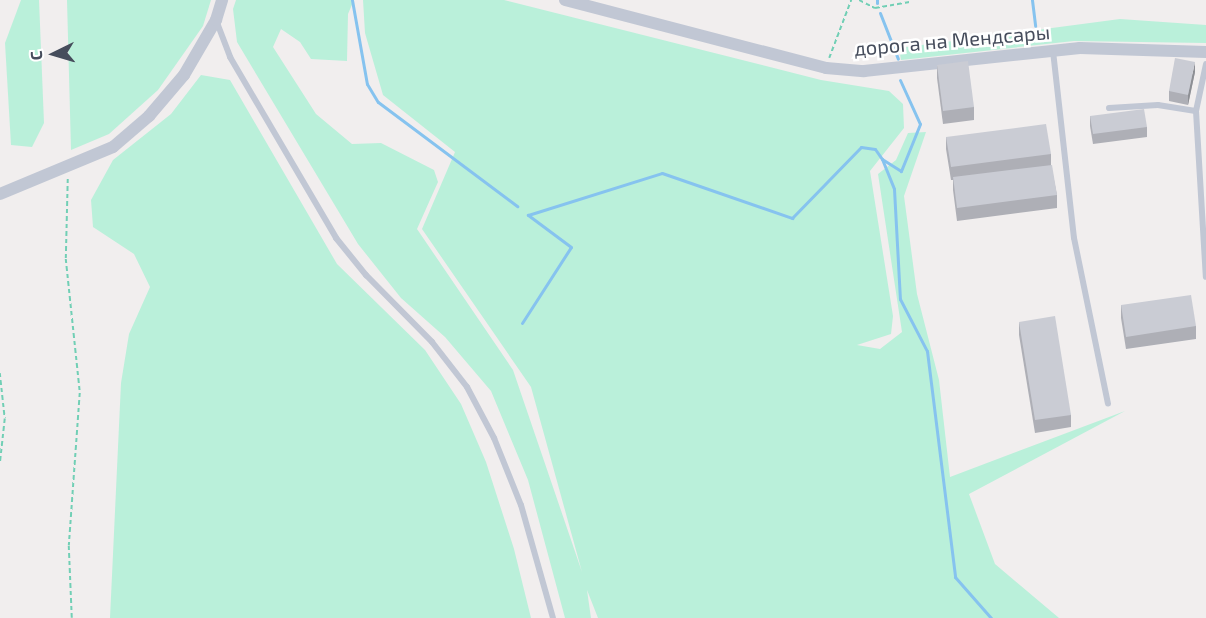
<!DOCTYPE html>
<html>
<head>
<meta charset="utf-8">
<style>
  body { margin:0 }
  #map { position:relative; width:1206px; height:618px; overflow:hidden; background:#f1eeee; font-family:"Exo 2",sans-serif }
  div>[style] { position:absolute }
  .green>* { inset:0; background:#baf0da }
  .stream>* { height:3px; margin:-1.5px; padding:0 1.5px; transform-origin:1.5px; border-radius:1.5px; background:#86c3ef }
  .path>* { height:1.5px; margin-top:-0.75px; transform-origin:0; background:repeating-linear-gradient(90deg,#71cfb5 0 4.5px,transparent 0 7.5px) }
  .service>* { height:6px; margin:-3px; padding:0 3px; transform-origin:3px; border-radius:3px; background:#c1c7d4 }
  .minor>* { height:12px; margin:-6px; padding:0 6px; transform-origin:6px; border-radius:6px; background:#c1c7d4 }
  .wall>* { inset:0; background:#aeafb6 }
  .shaded-wall>* { inset:0; background:#8d8f94 }
  .building>* { inset:0; background:#caccd4 }
  span { translate:-50% -50%; white-space:nowrap; text-align:center; line-height:1.15; -webkit-text-stroke:5px #fff; paint-order:stroke }
  .street-label { font-size:20px; color:#464d5c }
  .north { position:absolute; left:24px; top:24px; width:60px; height:60px; -webkit-text-stroke:4px #fff; paint-order:stroke; rotate:265deg; font-size:16px; font-weight:700; line-height:24px; text-align:center; color:#464d5c }
  .north::after { content:''; display:block; margin:auto; width:21px; height:27px; background:#464d5c; clip-path:polygon(50% 0,100% 100%,50% 72%,0 100%) }
</style>
</head>
<body>
<div id="map">
  <div class="green">
    <i style="clip-path:polygon(21px 0,39px 0,44px 123px,32px 147px,11px 145px,5px 43px)"></i>
    <i style="clip-path:polygon(67px 0,211px 0,203px 26px,158px 90px,109px 134px,71px 150px)"></i>
    <i style="clip-path:polygon(236px 0,354px 0,348px 14px,347px 61px,311px 59px,300px 42px,281px 29px,273px 47px,316px 114px,352px 144px,381px 143px,434px 170px,438px 182px,417px 229px,513px 370px,582px 572px,531px 387px,422px 229px,455px 152px,383px 95px,365px 33px,363px 0,504px 0,821px 80px,889px 91px,903px 104px,904px 128px,870px 171px,893px 316px,891px 334px,857px 345px,880px 349px,902px 332px,878px 174px,896px 160px,908px 133px,926px 132px,904px 196px,917px 294px,939px 380px,950px 477px,1125px 411px,969px 494px,995px 564px,1059px 618px,598px 618px,587px 590px,591px 618px,565px 618px,528px 480px,491px 391px,445px 337px,401px 298px,358px 244px,237px 42px,233px 9px)"></i>
    <i style="clip-path:polygon(1120px 19px,1206px 25px,1206px 43px,1074px 41px,901px 60px,899px 48px)"></i>
    <i style="clip-path:polygon(201px 75px,230px 80px,337px 264px,425px 350px,461px 404px,486px 462px,514px 549px,531px 618px,110px 618px,121px 383px,129px 334px,150px 287px,134px 254px,93px 227px,91px 200px,113px 160px,171px 114px)"></i>
  </div>
  <div class="stream">
    <i style="left:352px;top:0;width:85px;rotate:79.9deg"></i>
    <i style="left:367px;top:84px;width:21px;rotate:59deg"></i>
    <i style="left:378px;top:102px;width:174px;rotate:36.8deg"></i>
    <i style="left:877px;top:0;width:3px;rotate:90deg"></i>
    <i style="left:1032px;top:0;width:26px;rotate:83deg"></i>
    <i style="left:880px;top:13px;width:49px;rotate:68.6deg"></i>
    <i style="left:900px;top:80px;width:48px;rotate:65.6deg"></i>
    <i style="left:920px;top:124px;width:51px;rotate:112deg"></i>
    <i style="left:901px;top:171px;width:22px;rotate:-148deg"></i>
    <i style="left:882px;top:159px;width:32px;rotate:68deg"></i>
    <i style="left:894px;top:189px;width:110px;rotate:86.9deg"></i>
    <i style="left:900px;top:299px;width:59px;rotate:62.6deg"></i>
    <i style="left:927px;top:351px;width:228px;rotate:82.9deg"></i>
    <i style="left:955px;top:577px;width:55px;rotate:48.7deg"></i>
    <i style="left:528px;top:215px;width:140px;rotate:-17.4deg"></i>
    <i style="left:662px;top:173px;width:138px;rotate:19.1deg"></i>
    <i style="left:792px;top:218px;width:99px;rotate:-45.8deg"></i>
    <i style="left:861px;top:147px;width:14px;rotate:8deg"></i>
    <i style="left:875px;top:149px;width:12px;rotate:55deg"></i>
    <i style="left:522px;top:323px;width:90px;rotate:-57.2deg"></i>
    <i style="left:571px;top:247px;width:54px;rotate:-143.3deg"></i>
  </div>
  <div class="path">
    <i style="left:859px;top:0;width:18px;rotate:27deg"></i>
    <i style="left:875px;top:8px;width:35px;rotate:-10deg"></i>
    <i style="left:829px;top:58px;width:62px;rotate:-69.2deg"></i>
    <i style="left:68px;top:179px;width:80px;rotate:91.4deg"></i>
    <i style="left:66px;top:259px;width:135px;rotate:84deg"></i>
    <i style="left:80px;top:393px;width:153px;rotate:94.1deg"></i>
    <i style="left:69px;top:546px;width:72px;rotate:87.6deg"></i>
    <i style="left:0;top:373px;width:46px;rotate:83.8deg"></i>
    <i style="left:5px;top:419px;width:45px;rotate:96.3deg"></i>
  </div>
  <div class="service">
    <i style="left:216px;top:20px;width:40px;rotate:69deg"></i>
    <i style="left:230px;top:57px;width:210px;rotate:59.6deg"></i>
    <i style="left:336px;top:238px;width:48px;rotate:51deg"></i>
    <i style="left:366px;top:275px;width:94px;rotate:45.4deg"></i>
    <i style="left:432px;top:342px;width:57px;rotate:52.1deg"></i>
    <i style="left:467px;top:387px;width:58px;rotate:62.1deg"></i>
    <i style="left:494px;top:438px;width:72px;rotate:68.1deg"></i>
    <i style="left:521px;top:505px;width:117px;rotate:74.2deg"></i>
    <i style="left:1053px;top:51px;width:188px;rotate:83.6deg"></i>
    <i style="left:1074px;top:238px;width:169px;rotate:78.4deg"></i>
    <i style="left:1206px;top:64px;width:48px;rotate:102deg"></i>
    <i style="left:1196px;top:111px;width:166px;rotate:86.6deg"></i>
    <i style="left:1109px;top:108px;width:49px;rotate:-3.5deg"></i>
    <i style="left:1158px;top:105px;width:38px;rotate:9deg"></i>
  </div>
  <div class="minor">
    <i style="left:565px;top:0;width:270px;rotate:14.6deg"></i>
    <i style="left:826px;top:68px;width:38px;rotate:5deg"></i>
    <i style="left:864px;top:71px;width:217px;rotate:-6.1deg"></i>
    <i style="left:1080px;top:48px;width:126px;rotate:1.8deg"></i>
    <i style="left:0;top:194px;width:122px;rotate:-22.6deg"></i>
    <i style="left:113px;top:147px;width:48px;rotate:-40.7deg"></i>
    <i style="left:149px;top:116px;width:54px;rotate:-49.5deg"></i>
    <i style="left:184px;top:75px;width:64px;rotate:-59.8deg"></i>
    <i style="left:216px;top:20px;width:21px;rotate:-73deg"></i>
  </div>
  <div class="wall">
    <i style="clip-path:polygon(937px 65px,974px 107px,974px 120px,943px 124px,937px 78px)"></i>
    <i style="clip-path:polygon(1195px 72px,1188px 105px,1169px 101px,1169px 91px)"></i>
    <i style="clip-path:polygon(1090px 116px,1147px 127px,1147px 137px,1093px 144px,1090px 126px)"></i>
    <i style="clip-path:polygon(946px 137px,1051px 154px,1051px 165px,1057px 195px,1057px 208px,957px 221px,953px 190px,953px 180px,951px 180px,946px 149px)"></i>
    <i style="clip-path:polygon(1121px 305px,1196px 326px,1196px 339px,1126px 349px,1121px 318px)"></i>
    <i style="clip-path:polygon(1019px 322px,1071px 415px,1071px 427px,1035px 433px,1019px 335px)"></i>
  </div>
  <div class="shaded-wall">
    <i style="clip-path:polygon(1195px 62px,1195px 72px,1188px 105px,1188px 95px)"></i>
  </div>
  <div class="building">
    <i style="clip-path:polygon(1175px 58px,1195px 62px,1188px 95px,1169px 91px)"></i>
    <i style="clip-path:polygon(968px 61px,974px 107px,943px 111px,937px 65px)"></i>
    <i style="clip-path:polygon(1144px 109px,1147px 127px,1093px 134px,1090px 116px)"></i>
    <i style="clip-path:polygon(1046px 124px,1051px 154px,951px 167px,946px 137px)"></i>
    <i style="clip-path:polygon(1052px 165px,1057px 195px,957px 208px,953px 177px)"></i>
    <i style="clip-path:polygon(1191px 295px,1196px 326px,1126px 337px,1121px 305px)"></i>
    <i style="clip-path:polygon(1055px 316px,1071px 415px,1035px 420px,1019px 322px)"></i>
  </div>
  <div class="street-label">
    <span style="left:952px;top:40px;rotate:-5deg">дорога на Мендсары</span>
  </div>
  <div class="north">С</div>
</div>
</body>
</html>
